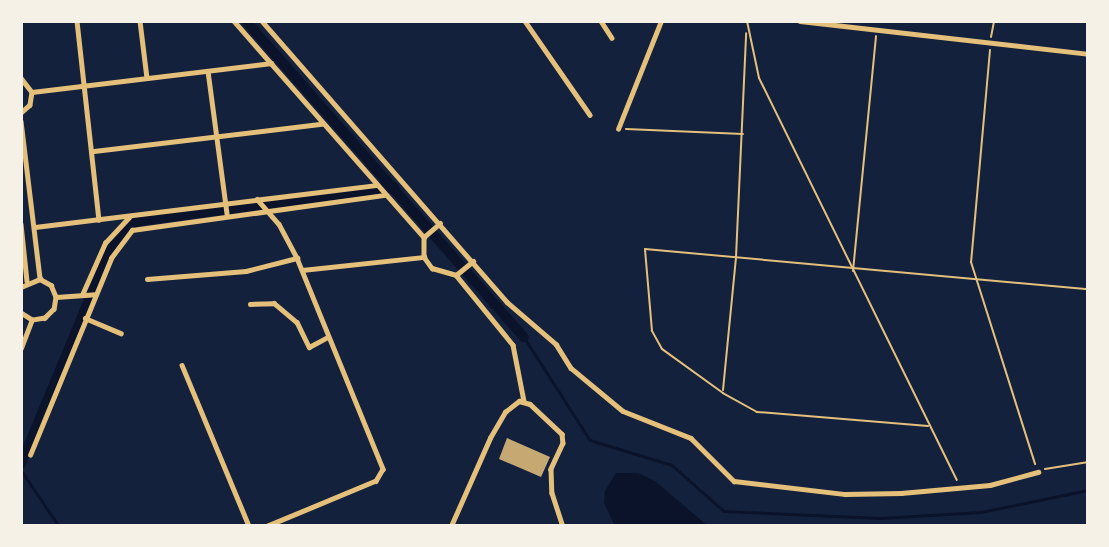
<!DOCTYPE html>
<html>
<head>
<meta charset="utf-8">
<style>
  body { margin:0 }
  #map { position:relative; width:1109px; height:547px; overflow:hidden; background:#14213d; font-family:"DejaVu Sans",sans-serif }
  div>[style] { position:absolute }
  .water>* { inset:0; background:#0b132b }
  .stream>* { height:2.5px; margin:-1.25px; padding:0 1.25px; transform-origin:1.25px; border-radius:1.25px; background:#0b132b }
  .canal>* { height:10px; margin:-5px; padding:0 5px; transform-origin:5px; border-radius:5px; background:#0b132b }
  .building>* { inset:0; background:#c6a872 }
  .path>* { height:2px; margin:-1px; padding:0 1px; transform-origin:1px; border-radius:1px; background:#e5c07b }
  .minor>* { height:4.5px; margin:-2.25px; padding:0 2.25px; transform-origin:2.25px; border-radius:2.25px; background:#e5c07b }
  span { translate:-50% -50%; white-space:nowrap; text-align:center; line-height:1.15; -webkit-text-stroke:6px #f6f1e7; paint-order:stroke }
  .frame { position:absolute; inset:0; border:23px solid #f6f1e7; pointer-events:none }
</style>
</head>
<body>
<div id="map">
  <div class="water">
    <i style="clip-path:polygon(616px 473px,638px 473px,655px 481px,708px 526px,615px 526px,604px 503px,605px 491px)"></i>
  </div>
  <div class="stream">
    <i style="left:524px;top:337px;width:122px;rotate:57.3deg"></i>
    <i style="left:590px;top:440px;width:86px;rotate:17deg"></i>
    <i style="left:672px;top:465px;width:69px;rotate:41.5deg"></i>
    <i style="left:724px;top:511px;width:156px;rotate:2.6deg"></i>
    <i style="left:880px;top:518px;width:101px;rotate:-3.4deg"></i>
    <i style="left:981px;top:512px;width:109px;rotate:-11.6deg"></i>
    <i style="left:21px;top:470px;width:68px;rotate:55.8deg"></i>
  </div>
  <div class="canal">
    <i style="left:246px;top:21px;width:421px;rotate:48.7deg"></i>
    <i style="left:21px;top:464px;width:233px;rotate:-67.5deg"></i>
    <i style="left:110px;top:249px;width:21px;rotate:-55deg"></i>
    <i style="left:122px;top:232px;width:20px;rotate:-33deg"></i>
    <i style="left:139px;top:221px;width:257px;rotate:-7.6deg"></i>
  </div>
  <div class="building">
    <i style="clip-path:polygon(507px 438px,550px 457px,541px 477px,499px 459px)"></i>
  </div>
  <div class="path">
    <i style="left:747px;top:21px;width:58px;rotate:78.1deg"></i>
    <i style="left:759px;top:78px;width:448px;rotate:63.8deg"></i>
    <i style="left:991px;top:37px;width:16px;rotate:-79deg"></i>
    <i style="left:990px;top:50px;width:213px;rotate:95.1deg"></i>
    <i style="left:971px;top:262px;width:212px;rotate:72.4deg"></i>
    <i style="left:626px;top:129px;width:117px;rotate:2.4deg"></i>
    <i style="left:853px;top:271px;width:236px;rotate:-84.4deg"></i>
    <i style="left:723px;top:390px;width:134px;rotate:-84.4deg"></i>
    <i style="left:736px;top:257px;width:224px;rotate:-87.4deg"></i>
    <i style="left:928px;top:426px;width:172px;rotate:-175.3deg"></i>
    <i style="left:757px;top:412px;width:39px;rotate:-151deg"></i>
    <i style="left:723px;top:393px;width:75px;rotate:-144.2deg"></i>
    <i style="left:662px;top:349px;width:21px;rotate:-119deg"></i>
    <i style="left:652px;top:331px;width:82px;rotate:-94.9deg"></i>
    <i style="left:645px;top:249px;width:445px;rotate:5.2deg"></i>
    <i style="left:1045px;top:469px;width:44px;rotate:-9.2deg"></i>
  </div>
  <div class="minor">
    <i style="left:77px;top:21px;width:200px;rotate:83.7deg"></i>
    <i style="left:140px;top:21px;width:57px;rotate:83deg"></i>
    <i style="left:234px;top:21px;width:288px;rotate:48.7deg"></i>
    <i style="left:424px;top:237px;width:20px;rotate:90deg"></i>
    <i style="left:424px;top:257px;width:14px;rotate:54deg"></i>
    <i style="left:432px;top:268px;width:25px;rotate:16deg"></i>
    <i style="left:262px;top:21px;width:373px;rotate:48.9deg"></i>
    <i style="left:507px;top:302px;width:65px;rotate:40.6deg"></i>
    <i style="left:556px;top:344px;width:28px;rotate:58deg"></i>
    <i style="left:571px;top:368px;width:67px;rotate:39.6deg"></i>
    <i style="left:623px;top:411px;width:73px;rotate:21.7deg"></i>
    <i style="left:691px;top:438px;width:61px;rotate:45deg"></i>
    <i style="left:734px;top:481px;width:112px;rotate:6.7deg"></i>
    <i style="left:845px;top:494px;width:56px;rotate:-1deg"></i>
    <i style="left:901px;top:493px;width:89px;rotate:-5.1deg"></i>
    <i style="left:990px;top:485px;width:50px;rotate:-15.2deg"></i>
    <i style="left:525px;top:21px;width:114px;rotate:55.3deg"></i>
    <i style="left:601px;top:21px;width:20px;rotate:57deg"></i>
    <i style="left:800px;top:21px;width:290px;rotate:6.5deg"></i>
    <i style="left:208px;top:71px;width:144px;rotate:82.4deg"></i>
    <i style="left:21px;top:78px;width:18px;rotate:52deg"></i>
    <i style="left:32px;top:92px;width:13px;rotate:99deg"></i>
    <i style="left:30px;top:105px;width:12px;rotate:138deg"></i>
    <i style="left:32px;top:92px;width:241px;rotate:-6.9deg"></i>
    <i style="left:21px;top:121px;width:159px;rotate:83.1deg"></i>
    <i style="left:618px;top:129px;width:116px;rotate:-68.3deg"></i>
    <i style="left:94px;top:151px;width:229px;rotate:-6.8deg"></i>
    <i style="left:257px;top:199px;width:33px;rotate:49deg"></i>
    <i style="left:279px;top:224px;width:38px;rotate:62deg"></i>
    <i style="left:297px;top:258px;width:228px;rotate:67.8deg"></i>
    <i style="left:383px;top:469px;width:14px;rotate:120deg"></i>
    <i style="left:376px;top:481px;width:117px;rotate:157.4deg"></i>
    <i style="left:21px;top:224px;width:57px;rotate:84deg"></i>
    <i style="left:35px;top:227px;width:343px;rotate:-7deg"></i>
    <i style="left:424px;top:237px;width:21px;rotate:-41deg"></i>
    <i style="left:302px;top:270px;width:123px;rotate:-6.1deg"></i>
    <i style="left:456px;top:275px;width:90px;rotate:50.8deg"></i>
    <i style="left:513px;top:345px;width:57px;rotate:78.9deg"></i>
    <i style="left:456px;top:275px;width:22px;rotate:-39deg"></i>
    <i style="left:147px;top:279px;width:99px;rotate:-4.6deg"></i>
    <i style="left:246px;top:271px;width:53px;rotate:-14.3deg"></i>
    <i style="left:21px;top:287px;width:21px;rotate:-23deg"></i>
    <i style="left:40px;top:279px;width:13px;rotate:29deg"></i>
    <i style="left:51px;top:285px;width:13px;rotate:67deg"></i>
    <i style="left:56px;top:297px;width:12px;rotate:99deg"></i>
    <i style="left:54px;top:309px;width:13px;rotate:135deg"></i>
    <i style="left:45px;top:318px;width:13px;rotate:171deg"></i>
    <i style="left:32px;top:320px;width:13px;rotate:-148deg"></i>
    <i style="left:82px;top:295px;width:57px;rotate:-66.1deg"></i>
    <i style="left:105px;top:243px;width:35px;rotate:-47deg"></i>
    <i style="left:56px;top:297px;width:39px;rotate:-4deg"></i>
    <i style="left:250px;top:304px;width:24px;rotate:-2deg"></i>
    <i style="left:274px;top:303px;width:30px;rotate:40deg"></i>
    <i style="left:297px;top:322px;width:28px;rotate:64deg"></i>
    <i style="left:309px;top:347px;width:21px;rotate:-28deg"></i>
    <i style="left:85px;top:318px;width:39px;rotate:23deg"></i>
    <i style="left:21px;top:348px;width:30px;rotate:-69deg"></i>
    <i style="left:182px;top:365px;width:174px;rotate:67.4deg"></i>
    <i style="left:30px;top:455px;width:213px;rotate:-67.6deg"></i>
    <i style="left:111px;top:258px;width:35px;rotate:-53deg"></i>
    <i style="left:132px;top:230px;width:255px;rotate:-7.9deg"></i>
    <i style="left:451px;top:526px;width:96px;rotate:-66.1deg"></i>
    <i style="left:490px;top:438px;width:30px;rotate:-60deg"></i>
    <i style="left:505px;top:412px;width:18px;rotate:-38deg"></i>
    <i style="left:519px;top:401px;width:11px;rotate:15deg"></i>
    <i style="left:530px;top:404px;width:44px;rotate:43.2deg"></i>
    <i style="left:562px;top:434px;width:9px;rotate:84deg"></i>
    <i style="left:563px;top:443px;width:29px;rotate:115deg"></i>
    <i style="left:551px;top:469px;width:24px;rotate:88deg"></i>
    <i style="left:552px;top:493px;width:35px;rotate:72deg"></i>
  </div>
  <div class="frame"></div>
</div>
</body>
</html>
